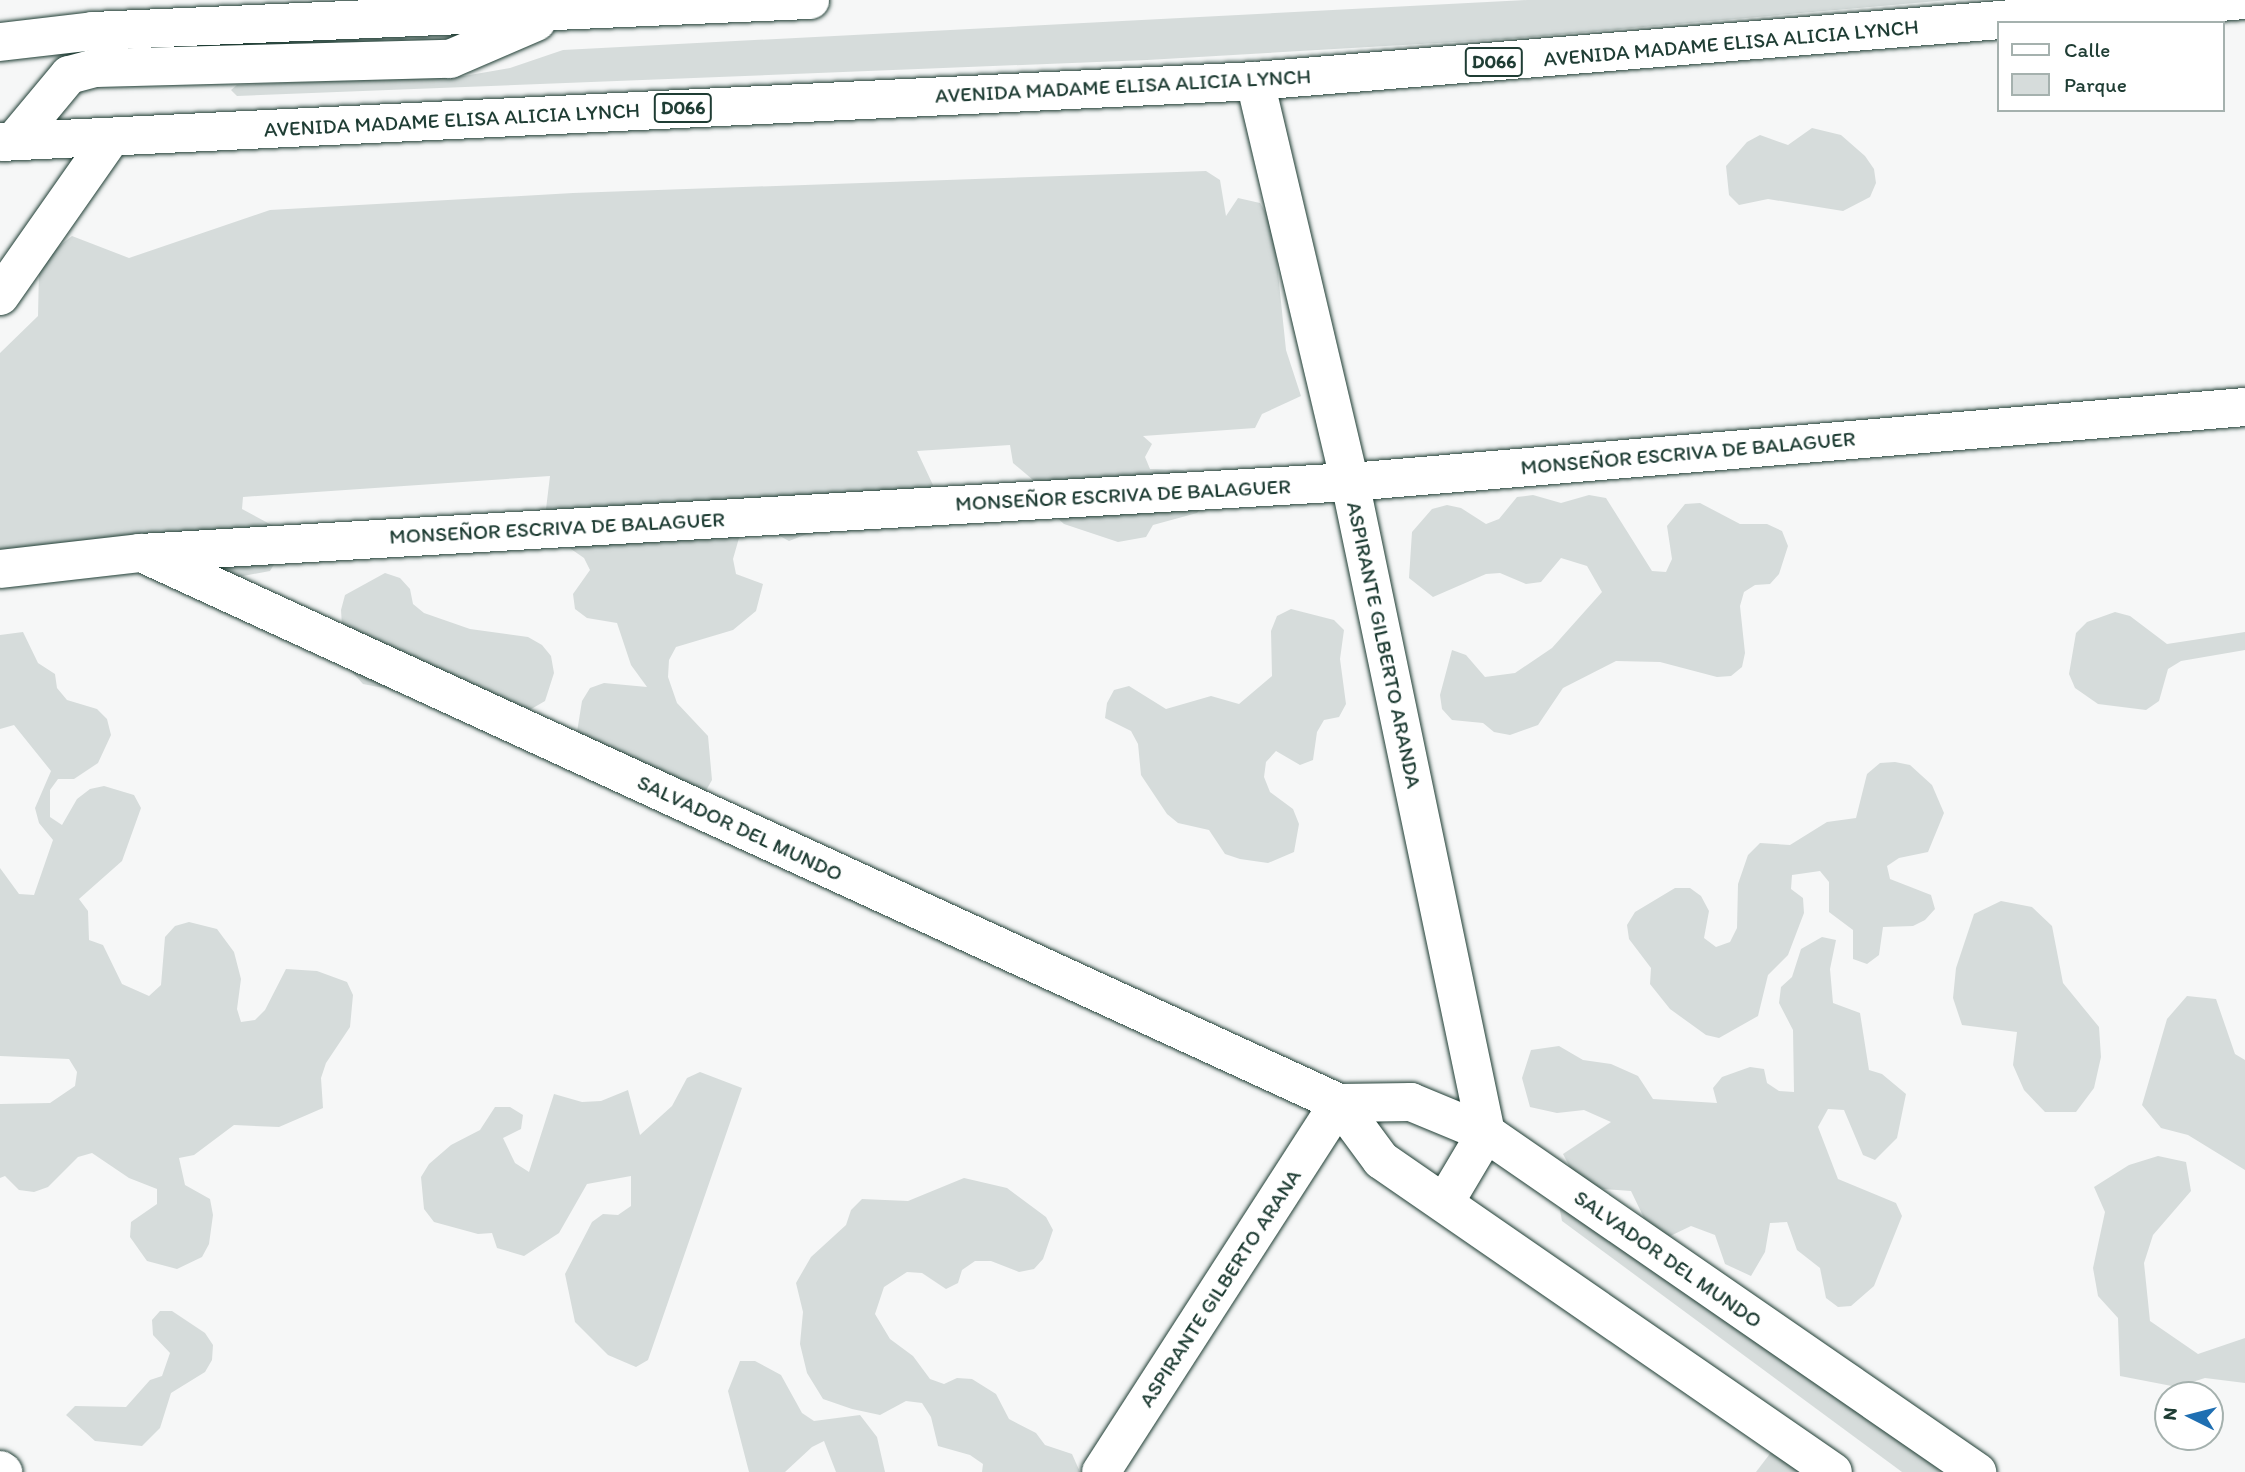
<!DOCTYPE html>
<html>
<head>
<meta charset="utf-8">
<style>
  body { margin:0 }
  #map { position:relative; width:2245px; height:1472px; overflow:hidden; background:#f6f7f7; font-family:Itim,sans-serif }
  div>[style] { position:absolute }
  .green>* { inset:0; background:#d6dcdb }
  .roads { filter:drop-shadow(0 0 2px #1f3d34) drop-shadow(0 0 2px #1f3d34) }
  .minor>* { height:38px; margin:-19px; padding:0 19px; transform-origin:19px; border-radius:19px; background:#fff }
  .secondary>* { height:38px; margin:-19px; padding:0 19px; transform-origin:19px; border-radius:19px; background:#fff }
  .trunk>* { height:38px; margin:-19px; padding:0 19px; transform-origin:19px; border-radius:19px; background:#fff }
  span { translate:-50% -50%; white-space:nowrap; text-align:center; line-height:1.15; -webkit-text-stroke:6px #fff; paint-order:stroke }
  .shield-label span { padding:2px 5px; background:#fff; border:2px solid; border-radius:5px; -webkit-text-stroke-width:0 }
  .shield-label { font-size:19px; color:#1f3d34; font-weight:700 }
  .street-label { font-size:21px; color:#1f3d34 }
  .legend { position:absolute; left:1997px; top:21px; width:228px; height:91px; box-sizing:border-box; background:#fff; border:2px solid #a5b1ae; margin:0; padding:9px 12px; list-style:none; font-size:21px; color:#1f3d34 }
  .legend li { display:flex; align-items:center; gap:14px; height:35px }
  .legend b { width:35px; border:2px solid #a5b1ae }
  .north { position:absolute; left:2154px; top:1381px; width:70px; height:70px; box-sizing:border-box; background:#fff; border:2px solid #a5b1ae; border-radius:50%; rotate:276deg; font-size:19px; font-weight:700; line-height:28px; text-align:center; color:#1f3d34 }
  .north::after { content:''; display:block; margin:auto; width:24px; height:32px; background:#1f6fb2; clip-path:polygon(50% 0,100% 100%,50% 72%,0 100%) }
</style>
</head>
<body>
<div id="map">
  <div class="green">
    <i style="clip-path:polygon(1527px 0,1949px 0,1506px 39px,1147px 60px,237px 96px,231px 90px,237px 85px,464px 76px,510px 68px,563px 50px)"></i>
    <i style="clip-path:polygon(1812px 128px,1841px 135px,1865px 156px,1874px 169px,1876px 183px,1870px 197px,1843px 211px,1768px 199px,1739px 205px,1729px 195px,1726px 166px,1747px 142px,1760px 135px,1788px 145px)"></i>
    <i style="clip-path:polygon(1206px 171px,1220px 180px,1226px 216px,1238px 198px,1260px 203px,1273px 225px,1286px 350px,1301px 396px,1262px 414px,1255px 428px,1143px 436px,1152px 444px,1145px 457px,1150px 469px,1183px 470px,1210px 485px,1208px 500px,1197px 513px,1153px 525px,1146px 537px,1118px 542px,1064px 524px,1053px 514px,1039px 485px,1013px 463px,1010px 445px,917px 451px,933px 485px,923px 512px,913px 522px,870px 530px,828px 526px,789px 541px,776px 534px,741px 531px,733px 559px,736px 574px,763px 584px,756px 611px,733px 630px,676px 647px,669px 660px,668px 677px,677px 703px,708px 736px,712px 780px,704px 794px,577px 732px,582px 701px,590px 688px,604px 683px,647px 687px,631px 665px,617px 623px,587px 618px,575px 609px,573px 594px,590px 570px,584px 558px,571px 549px,546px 509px,550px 476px,243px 497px,242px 509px,279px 529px,278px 558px,270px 571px,227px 579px,198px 573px,0 568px,0 353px,38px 316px,39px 270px,47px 256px,72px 236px,129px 258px,270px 210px,573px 193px)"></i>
    <i style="clip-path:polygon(1533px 495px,1561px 503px,1589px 495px,1606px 498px,1652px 571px,1666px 572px,1672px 559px,1667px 526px,1685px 504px,1700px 503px,1740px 524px,1767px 524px,1782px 531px,1788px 546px,1779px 574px,1770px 584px,1755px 585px,1744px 592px,1740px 606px,1745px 653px,1742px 667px,1731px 676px,1717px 677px,1660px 662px,1616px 661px,1563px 688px,1538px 725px,1510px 735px,1494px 732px,1483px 723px,1452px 720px,1442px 709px,1440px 695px,1452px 650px,1466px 655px,1485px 677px,1515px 673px,1552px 648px,1602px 592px,1587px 566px,1561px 558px,1541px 582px,1526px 584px,1500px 573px,1486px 574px,1433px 597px,1409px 578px,1412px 532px,1432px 509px,1447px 505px,1461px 508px,1486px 524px,1499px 519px,1517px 497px)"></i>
    <i style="clip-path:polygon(385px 573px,400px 578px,410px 589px,413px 604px,424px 613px,470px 629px,528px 637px,542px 645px,551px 656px,554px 673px,545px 701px,521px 715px,363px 684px,353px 673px,343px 642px,341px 610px,345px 595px)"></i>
    <i style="clip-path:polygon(1291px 609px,1334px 620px,1344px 630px,1340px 659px,1346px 704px,1339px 717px,1324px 720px,1317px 732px,1313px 760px,1300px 765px,1276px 751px,1266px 762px,1264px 777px,1270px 792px,1293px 809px,1299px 824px,1294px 852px,1268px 863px,1240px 859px,1225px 854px,1209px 830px,1178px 823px,1167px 814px,1141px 775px,1138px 744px,1131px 731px,1105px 718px,1107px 703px,1114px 690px,1129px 686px,1166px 709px,1211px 696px,1239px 704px,1272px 676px,1271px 631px,1277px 616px)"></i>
    <i style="clip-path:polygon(2115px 612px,2130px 616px,2167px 644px,2245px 632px,2245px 650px,2181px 661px,2168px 669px,2159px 701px,2146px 710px,2098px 704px,2075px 688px,2069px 674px,2076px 633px,2087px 622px)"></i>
    <i style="clip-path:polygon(23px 632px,38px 663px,55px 674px,57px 688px,67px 700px,97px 709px,107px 719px,111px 735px,98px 763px,74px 779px,58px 779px,50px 790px,50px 817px,62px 825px,77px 799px,90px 789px,104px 786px,134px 795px,141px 808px,122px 861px,79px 899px,88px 911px,89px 940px,103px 945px,122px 984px,149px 996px,161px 985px,165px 937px,175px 926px,189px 922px,217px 929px,234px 952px,241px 979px,237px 1009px,241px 1022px,255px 1020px,265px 1010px,286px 969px,317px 971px,347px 982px,353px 995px,350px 1027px,326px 1063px,321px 1078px,323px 1108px,279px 1127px,234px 1125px,194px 1155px,179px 1158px,185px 1185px,210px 1199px,213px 1215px,209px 1244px,202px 1257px,177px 1269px,147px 1261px,130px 1237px,131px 1222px,157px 1204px,157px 1189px,129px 1178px,92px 1153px,78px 1157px,48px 1187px,34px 1192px,19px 1190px,5px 1176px,0 1178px,0 1104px,50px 1103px,75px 1086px,77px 1072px,69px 1059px,0 1056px,0 868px,19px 894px,34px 895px,53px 840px,39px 823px,35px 808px,51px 771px,14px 725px,0 729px,0 635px)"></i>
    <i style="clip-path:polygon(1895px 762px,1910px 765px,1932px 785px,1944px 813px,1928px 852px,1899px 858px,1887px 866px,1890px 879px,1931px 895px,1935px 909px,1925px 920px,1913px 926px,1883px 927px,1879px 955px,1867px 964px,1853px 959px,1853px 930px,1829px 912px,1829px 882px,1820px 871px,1792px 875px,1791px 889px,1803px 898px,1804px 913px,1788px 955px,1768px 975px,1758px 1016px,1719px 1038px,1706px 1035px,1670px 1009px,1650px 984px,1651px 968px,1629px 939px,1627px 925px,1635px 912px,1675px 888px,1690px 888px,1701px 896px,1709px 911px,1704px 938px,1716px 947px,1730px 942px,1737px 928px,1738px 884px,1748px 855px,1760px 843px,1790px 845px,1827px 822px,1856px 818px,1867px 774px,1880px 763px)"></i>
    <i style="clip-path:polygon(2001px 901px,2032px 907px,2052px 926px,2063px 983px,2099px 1027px,2101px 1057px,2094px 1088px,2076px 1112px,2045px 1112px,2024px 1090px,2013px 1065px,2017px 1032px,1962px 1025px,1953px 998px,1956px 968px,1974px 914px)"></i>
    <i style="clip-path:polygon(1822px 937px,1836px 940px,1830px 969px,1833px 1003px,1860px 1013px,1869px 1070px,1882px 1074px,1906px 1094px,1897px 1138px,1875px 1160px,1863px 1155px,1844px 1110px,1828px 1109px,1818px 1127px,1838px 1179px,1896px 1203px,1902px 1216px,1874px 1286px,1851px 1306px,1838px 1307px,1826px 1298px,1820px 1268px,1797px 1250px,1787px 1222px,1770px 1223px,1765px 1252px,1751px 1276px,1725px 1264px,1715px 1235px,1691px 1226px,1666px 1238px,1644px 1218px,1631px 1191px,1603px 1189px,1576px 1179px,1563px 1154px,1611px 1122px,1584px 1110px,1557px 1113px,1530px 1107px,1522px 1078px,1531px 1050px,1559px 1046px,1583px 1060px,1611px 1064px,1638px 1076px,1653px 1099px,1717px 1103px,1713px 1088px,1722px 1077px,1750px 1067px,1764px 1069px,1767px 1083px,1779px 1091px,1794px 1092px,1793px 1030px,1779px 1003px,1781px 987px,1792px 977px,1801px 949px)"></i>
    <i style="clip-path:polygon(2187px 996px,2216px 999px,2235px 1054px,2245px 1060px,2245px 1170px,2188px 1135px,2161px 1128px,2142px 1105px,2167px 1019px)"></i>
    <i style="clip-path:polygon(700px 1072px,742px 1088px,648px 1360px,636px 1367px,608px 1355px,575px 1322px,565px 1274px,592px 1222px,603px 1214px,618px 1215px,631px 1206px,631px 1176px,587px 1184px,559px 1233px,524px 1256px,497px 1248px,492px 1233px,478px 1234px,434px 1222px,424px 1209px,421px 1177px,429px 1164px,451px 1145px,480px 1130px,495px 1107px,510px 1107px,523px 1115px,521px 1129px,503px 1138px,515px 1163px,529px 1172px,554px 1094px,582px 1102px,601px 1101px,628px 1090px,640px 1135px,672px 1106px,687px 1078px)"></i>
    <i style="clip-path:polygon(2158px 1156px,2186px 1162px,2191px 1191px,2153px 1235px,2144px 1263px,2150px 1321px,2198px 1354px,2245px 1338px,2245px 1383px,2205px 1378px,2177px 1387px,2120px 1376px,2118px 1318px,2098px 1296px,2093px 1268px,2105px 1212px,2094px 1187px,2129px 1165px)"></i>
    <i style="clip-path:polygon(964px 1178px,1007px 1188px,1046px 1217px,1053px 1230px,1043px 1259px,1034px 1269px,1019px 1272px,991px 1261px,975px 1261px,962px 1270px,958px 1283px,946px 1289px,922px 1273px,907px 1272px,884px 1287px,875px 1314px,890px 1339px,913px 1356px,930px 1379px,944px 1384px,957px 1378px,972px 1379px,996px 1394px,1009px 1419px,1036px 1433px,1045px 1445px,1072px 1454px,1080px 1472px,982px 1472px,983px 1464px,970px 1455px,938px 1446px,931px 1417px,922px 1403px,906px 1401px,880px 1415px,852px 1409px,823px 1399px,807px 1373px,800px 1344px,803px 1312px,796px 1283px,811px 1257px,846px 1225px,851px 1210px,862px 1199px,908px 1201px)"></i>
    <i style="clip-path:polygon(1559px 1205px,1945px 1472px,1902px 1472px,1562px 1221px)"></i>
    <i style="clip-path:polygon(160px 1311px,172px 1311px,205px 1333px,213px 1345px,212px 1360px,205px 1372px,171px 1393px,160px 1428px,142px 1446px,95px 1441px,66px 1415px,75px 1406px,126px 1407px,150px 1380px,162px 1376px,170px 1353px,153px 1335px,152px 1320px)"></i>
    <i style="clip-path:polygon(740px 1361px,755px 1361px,781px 1375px,802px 1413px,814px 1421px,860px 1415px,877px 1437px,885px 1472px,836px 1472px,824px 1441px,812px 1447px,785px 1472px,749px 1472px,728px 1391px)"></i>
    <i style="clip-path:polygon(1772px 1451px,1809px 1472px,1756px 1472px)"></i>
  </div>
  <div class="roads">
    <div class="minor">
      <i style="left:1255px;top:81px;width:412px;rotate:76.7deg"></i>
      <i style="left:1350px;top:482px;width:665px;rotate:78.2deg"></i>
      <i style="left:1486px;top:1133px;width:80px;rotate:120.7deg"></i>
      <i style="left:146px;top:555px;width:1313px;rotate:24.67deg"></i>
      <i style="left:1339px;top:1103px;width:72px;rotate:-0.8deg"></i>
      <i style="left:1411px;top:1102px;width:81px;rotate:22.5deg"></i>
      <i style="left:1486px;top:1133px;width:597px;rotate:34.62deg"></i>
      <i style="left:0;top:569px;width:141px;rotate:-6.5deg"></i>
      <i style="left:140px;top:553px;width:1212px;rotate:-3.36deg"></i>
      <i style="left:1350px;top:482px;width:898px;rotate:-4.79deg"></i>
      <i style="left:1339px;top:1103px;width:71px;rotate:53.6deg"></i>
      <i style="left:1381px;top:1160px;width:549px;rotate:34.62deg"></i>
      <i style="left:0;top:1470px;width:4px;rotate:34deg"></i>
      <i style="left:1101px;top:1472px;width:439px;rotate:-57.2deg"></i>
    </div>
    <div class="secondary">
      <i style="left:0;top:296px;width:192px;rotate:-55deg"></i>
    </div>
    <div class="trunk">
      <i style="left:0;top:42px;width:94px;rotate:-6.7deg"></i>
      <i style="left:93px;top:31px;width:718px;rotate:-2.48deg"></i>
      <i style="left:14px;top:141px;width:86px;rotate:-50.2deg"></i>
      <i style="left:69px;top:75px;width:28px;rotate:-15deg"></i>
      <i style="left:96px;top:68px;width:354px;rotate:-1.5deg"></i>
      <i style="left:450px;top:59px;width:94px;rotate:-23.3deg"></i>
      <i style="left:0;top:142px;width:1256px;rotate:-2.78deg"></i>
      <i style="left:1255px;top:81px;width:993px;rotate:-4.68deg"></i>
    </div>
  </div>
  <div class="shield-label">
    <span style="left:1494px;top:62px">D066</span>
    <span style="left:683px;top:108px">D066</span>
  </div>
  <div class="street-label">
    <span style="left:1731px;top:43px;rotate:-5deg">AVENIDA MADAME ELISA ALICIA LYNCH</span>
    <span style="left:1123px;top:86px;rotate:-3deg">AVENIDA MADAME ELISA ALICIA LYNCH</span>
    <span style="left:452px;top:120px;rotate:-3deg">AVENIDA MADAME ELISA ALICIA LYNCH</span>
    <span style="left:1688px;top:453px;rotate:-5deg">MONSEÑOR ESCRIVA DE BALAGUER</span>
    <span style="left:1123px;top:495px;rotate:-3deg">MONSEÑOR ESCRIVA DE BALAGUER</span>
    <span style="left:557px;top:528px;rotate:-3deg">MONSEÑOR ESCRIVA DE BALAGUER</span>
    <span style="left:1384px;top:645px;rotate:78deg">ASPIRANTE GILBERTO ARANDA</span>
    <span style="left:740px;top:828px;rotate:25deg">SALVADOR DEL MUNDO</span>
    <span style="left:1668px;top:1259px;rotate:35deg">SALVADOR DEL MUNDO</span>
    <span style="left:1220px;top:1288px;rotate:-57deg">ASPIRANTE GILBERTO ARANA</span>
  </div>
  <ul class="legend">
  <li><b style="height:9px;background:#fff"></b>Calle</li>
  <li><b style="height:19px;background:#d6dcdb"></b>Parque</li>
  </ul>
  <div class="north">N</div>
</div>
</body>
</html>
